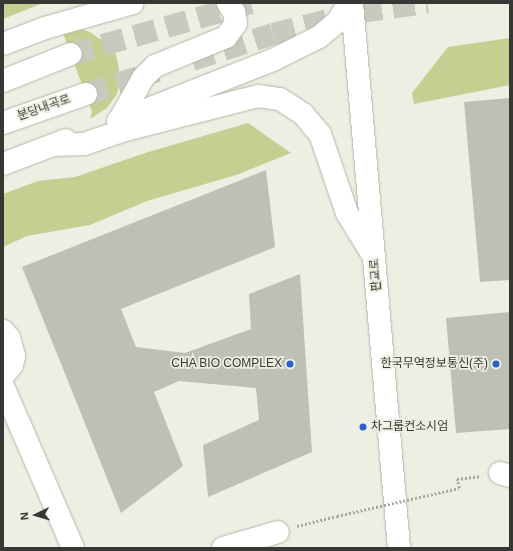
<!DOCTYPE html>
<html>
<head>
<meta charset="utf-8">
<style>
  body { margin:0 }
  #map { position:relative; width:513px; height:551px; overflow:hidden; background:#ecefe2; font-family:Arial,"Noto Sans KR",sans-serif }
  div>[style] { position:absolute }
  .green>* { inset:0; background:#c6cf92 }
  .building>* { inset:0; background:#bdc0b4 }
  .highway-tunnel>* { height:22px; margin-top:-11px; transform-origin:0; background:repeating-linear-gradient(90deg,#c8cabf 0 22px,transparent 0 33px) }
  .path>* { height:2.5px; margin-top:-1.25px; transform-origin:0; background:repeating-linear-gradient(90deg,#a6a99f 0 2px,transparent 0 4px) }
  .roads { filter:drop-shadow(0 0 1px #b5b7ab) drop-shadow(0 0 1px #b5b7ab) }
  .minor>* { height:22px; margin:-11px; padding:0 11px; transform-origin:11px; border-radius:11px; background:#fff }
  .major>* { height:22px; margin:-11px; padding:0 11px; transform-origin:11px; border-radius:11px; background:#fff }
  .highway>* { height:22px; margin:-11px; padding:0 11px; transform-origin:11px; border-radius:11px; background:#fff }
  .path-bridge>* { height:2.5px; margin-top:-1.25px; transform-origin:0; background:repeating-linear-gradient(90deg,#a6a99f 0 2px,transparent 0 4px) }
  .dots>* { width:11px; height:11px; translate:-50% -50%; box-sizing:border-box; border:2px solid #ecefe2; border-radius:50% }
  span { translate:-50% -50%; white-space:nowrap; text-align:center; line-height:1.15; -webkit-text-stroke:3.5px #ecefe2; paint-order:stroke }
  .street-label { font-size:12px; color:#373833 }
  .poi-label { font-size:12px; color:#373833 }
  .right { translate:-100% -50%; text-align:right }
  .left { translate:0 -50%; text-align:left }
  .frame { position:absolute; inset:0; border:4px solid #373833; pointer-events:none }
  .north { position:absolute; left:16px; top:495px; width:40px; height:40px; -webkit-text-stroke:3px #ecefe2; paint-order:stroke; rotate:265deg; font-size:11px; font-weight:700; line-height:16px; text-align:center; color:#373833 }
  .north::after { content:''; display:block; margin:auto; width:14px; height:18px; background:#373833; clip-path:polygon(50% 0,100% 100%,50% 72%,0 100%) }
</style>
</head>
<body>
<div id="map">
  <div class="green">
    <i style="clip-path:polygon(3px 3px,43px 3px,3px 19px)"></i>
    <i style="clip-path:polygon(78px 28px,90px 32px,108px 45px,116px 55px,119px 68px,119px 85px,117px 94px,107px 108px,90px 119px,92px 112px,63px 33px)"></i>
    <i style="clip-path:polygon(510px 38px,510px 85px,414px 104px,412px 93px,448px 47px)"></i>
    <i style="clip-path:polygon(248px 123px,291px 153px,236px 175px,147px 201px,90px 225px,27px 236px,3px 247px,3px 194px,38px 181px,75px 177px,145px 153px)"></i>
  </div>
  <div class="building">
    <i style="clip-path:polygon(510px 98px,510px 280px,480px 282px,464px 102px)"></i>
    <i style="clip-path:polygon(266px 170px,275px 247px,121px 309px,136px 347px,185px 353px,251px 329px,249px 294px,300px 274px,312px 452px,208px 497px,203px 445px,259px 420px,256px 388px,179px 381px,154px 392px,183px 466px,121px 513px,22px 267px)"></i>
    <i style="clip-path:polygon(510px 312px,510px 429px,456px 433px,446px 318px)"></i>
  </div>
  <div class="highway-tunnel">
    <i style="left:71px;top:54px;width:187px;rotate:-15.8deg"></i>
    <i style="left:192px;top:60px;width:85px;rotate:-17.8deg"></i>
    <i style="left:273px;top:34px;width:90px;rotate:-14.2deg"></i>
    <i style="left:360px;top:12px;width:68px;rotate:-7.7deg"></i>
    <i style="left:86px;top:94px;width:75px;rotate:-17.9deg"></i>
  </div>
  <div class="path">
    <i style="left:457px;top:479px;width:23px;rotate:-7deg"></i>
    <i style="left:297px;top:526px;width:41px;rotate:-14deg"></i>
  </div>
  <div class="roads">
    <div class="minor">
      <i style="left:3px;top:331px;width:9px;rotate:49deg"></i>
      <i style="left:9px;top:338px;width:19px;rotate:74deg"></i>
      <i style="left:14px;top:356px;width:9px;rotate:103deg"></i>
      <i style="left:12px;top:365px;width:14px;rotate:129deg"></i>
      <i style="left:3px;top:386px;width:176px;rotate:66.6deg"></i>
      <i style="left:500px;top:473px;width:10px;rotate:17deg"></i>
      <i style="left:223px;top:548px;width:57px;rotate:-16.2deg"></i>
    </div>
    <div class="major">
      <i style="left:352px;top:3px;width:547px;rotate:85.07deg"></i>
    </div>
    <div class="highway">
      <i style="left:3px;top:44px;width:45px;rotate:-20.9deg"></i>
      <i style="left:45px;top:28px;width:91px;rotate:-15.9deg"></i>
      <i style="left:3px;top:81px;width:73px;rotate:-21.7deg"></i>
      <i style="left:118px;top:121px;width:167px;rotate:-21.5deg"></i>
      <i style="left:273px;top:60px;width:51px;rotate:-26.6deg"></i>
      <i style="left:319px;top:37px;width:25px;rotate:-40deg"></i>
      <i style="left:338px;top:21px;width:21px;rotate:-59deg"></i>
      <i style="left:119px;top:121px;width:49px;rotate:-60.8deg"></i>
      <i style="left:143px;top:78px;width:17px;rotate:-45deg"></i>
      <i style="left:155px;top:66px;width:77px;rotate:-22.2deg"></i>
      <i style="left:226px;top:37px;width:17px;rotate:-54deg"></i>
      <i style="left:236px;top:23px;width:11px;rotate:-100deg"></i>
      <i style="left:234px;top:12px;width:11px;rotate:-124deg"></i>
      <i style="left:3px;top:123px;width:88px;rotate:-19.3deg"></i>
      <i style="left:53px;top:145px;width:31px;rotate:-2deg"></i>
      <i style="left:84px;top:144px;width:43px;rotate:-18.9deg"></i>
      <i style="left:125px;top:130px;width:137px;rotate:-14.3deg"></i>
      <i style="left:258px;top:96px;width:22px;rotate:8deg"></i>
      <i style="left:280px;top:99px;width:27px;rotate:33deg"></i>
      <i style="left:303px;top:114px;width:26px;rotate:50deg"></i>
      <i style="left:320px;top:134px;width:83px;rotate:71.1deg"></i>
      <i style="left:347px;top:213px;width:52px;rotate:58.5deg"></i>
      <i style="left:3px;top:164px;width:67px;rotate:-20.9deg"></i>
    </div>
  </div>
  <div class="path-bridge">
    <i style="left:337px;top:516px;width:125px;rotate:-12.9deg"></i>
    <i style="left:459px;top:488px;width:9px;rotate:-103deg"></i>
  </div>
  <div class="dots">
    <i style="left:290px;top:364px;background:#2e5ecd"></i>
    <i style="left:496px;top:364px;background:#2e5ecd"></i>
    <i style="left:363px;top:427px;background:#2e5ecd"></i>
  </div>
  <div class="street-label">
    <span style="left:44px;top:108px;rotate:-19deg">분당내곡로</span>
    <span style="left:376px;top:275px;rotate:-95deg">판교로</span>
  </div>
  <div class="poi-label">
    <span class="right" style="left:282px;top:364px">CHA BIO COMPLEX</span>
    <span class="right" style="left:488px;top:364px">한국무역정보통신(주)</span>
    <span class="left" style="left:371px;top:427px">차그룹컨소시엄</span>
  </div>
  <div class="frame"></div>
  <div class="north">N</div>
</div>
</body>
</html>
